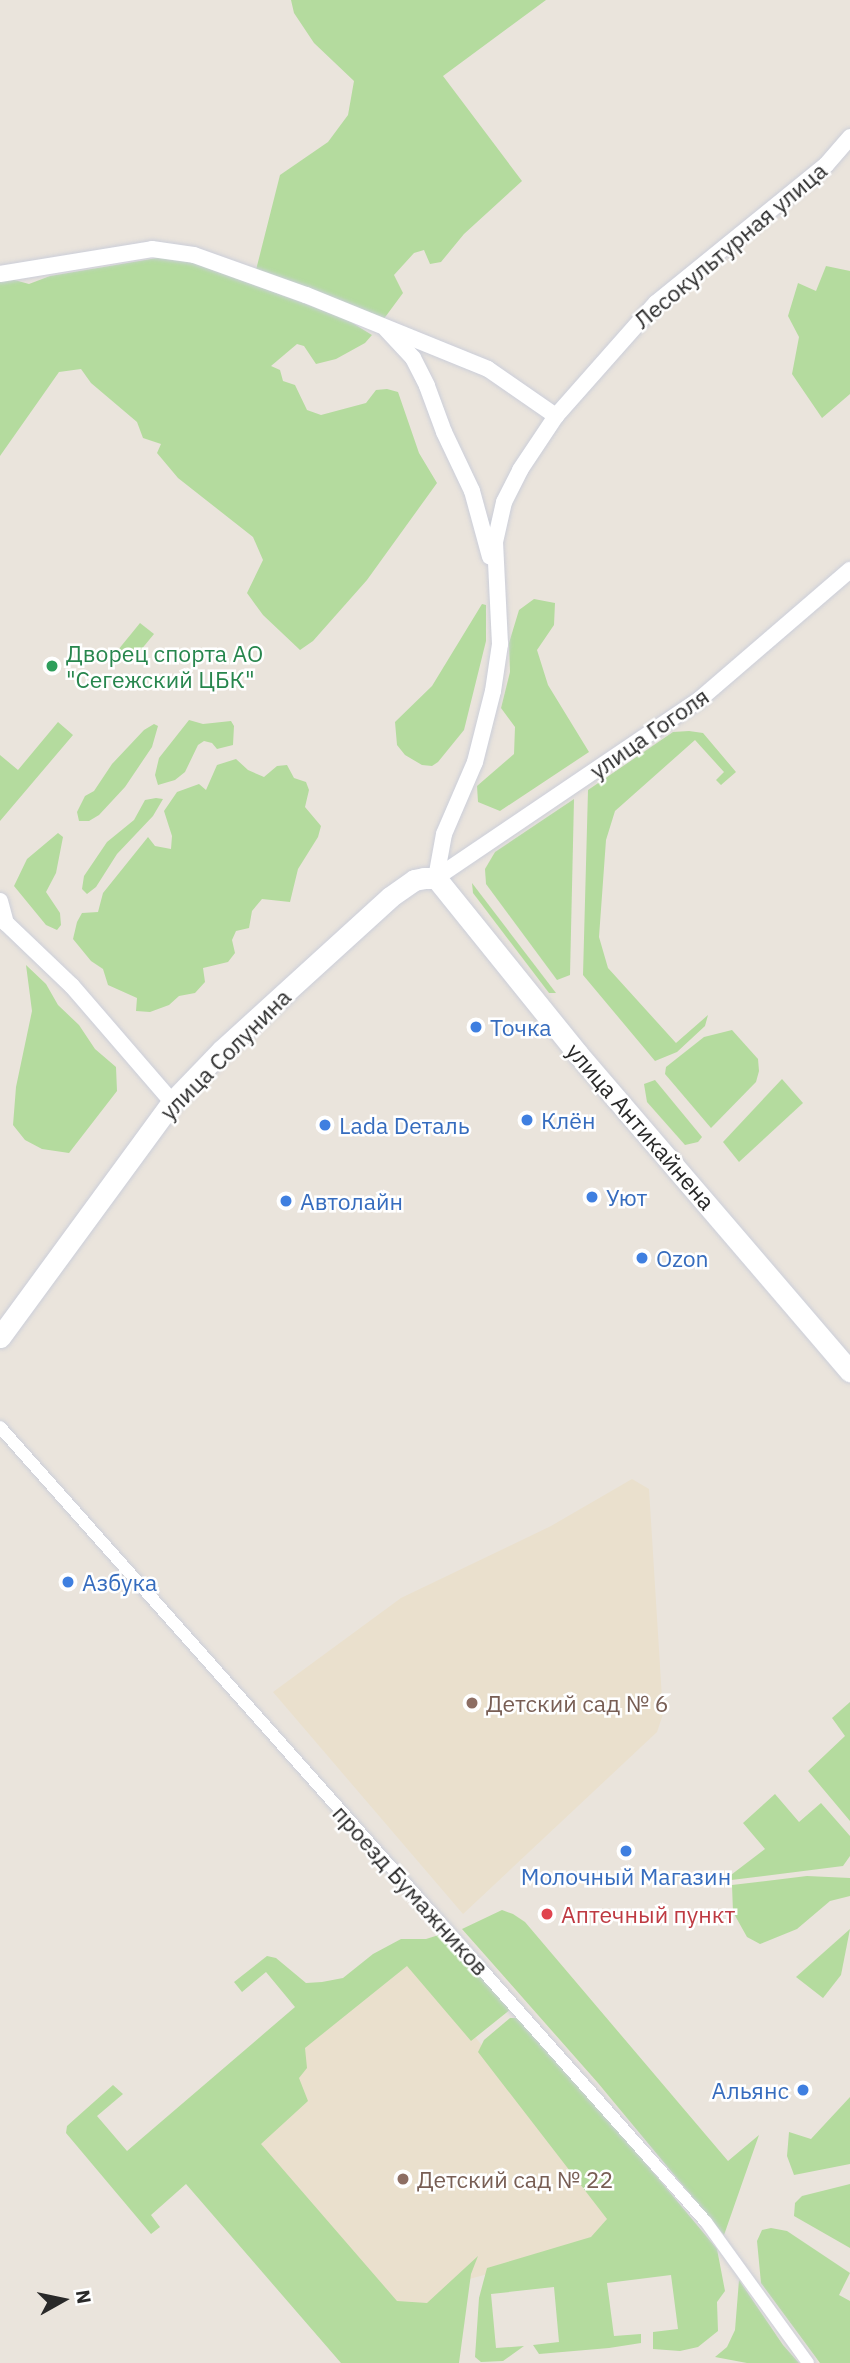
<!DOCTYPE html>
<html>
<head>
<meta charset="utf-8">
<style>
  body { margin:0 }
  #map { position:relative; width:850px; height:2363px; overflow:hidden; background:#eae4dc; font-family:"IBM Plex Sans",sans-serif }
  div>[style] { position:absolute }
  .education>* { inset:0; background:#eae0cd }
  .green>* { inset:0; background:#b4db9e }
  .roads { filter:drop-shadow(0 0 2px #cbced9) drop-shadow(0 0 2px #cbced9) }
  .pedestrian>* { height:12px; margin:-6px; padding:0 6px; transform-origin:6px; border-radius:6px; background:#fff }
  .minor>* { height:16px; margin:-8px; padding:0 8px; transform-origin:8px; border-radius:8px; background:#fff }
  .tertiary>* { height:21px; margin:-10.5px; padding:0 10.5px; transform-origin:10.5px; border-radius:10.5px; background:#fff }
  .dots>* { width:19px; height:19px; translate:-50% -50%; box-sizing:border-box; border:4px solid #fff; border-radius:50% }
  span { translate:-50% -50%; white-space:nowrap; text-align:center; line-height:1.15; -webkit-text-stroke:5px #fff; paint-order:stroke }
  .street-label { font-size:23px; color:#292929 }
  .leisure-label { font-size:23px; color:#27864d }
  .left { translate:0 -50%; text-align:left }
  .shop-label { font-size:23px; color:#366cbe }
  .right { translate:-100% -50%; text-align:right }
  .education-label { font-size:23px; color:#785e54 }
  .health-label { font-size:23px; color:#be3a42 }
  .north { position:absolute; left:28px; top:2265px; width:70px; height:70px; -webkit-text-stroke:5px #fff; paint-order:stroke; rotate:81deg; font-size:19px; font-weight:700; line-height:28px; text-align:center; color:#292929 }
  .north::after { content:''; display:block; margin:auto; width:24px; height:32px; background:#292929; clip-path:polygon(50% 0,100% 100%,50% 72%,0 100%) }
</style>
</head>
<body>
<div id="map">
  <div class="education">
    <i style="clip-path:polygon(632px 1479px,649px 1489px,663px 1714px,657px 1732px,463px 1914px,273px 1692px,401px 1598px,551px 1526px)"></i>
    <i style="clip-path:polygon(402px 1944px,617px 2217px,595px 2246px,469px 2279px,456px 2358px,188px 2140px)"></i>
  </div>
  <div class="green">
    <i style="clip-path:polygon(291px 0,546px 0,443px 76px,522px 181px,464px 234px,441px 262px,430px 264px,424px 250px,414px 253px,394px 275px,403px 293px,383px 320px,256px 270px,280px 175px,328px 142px,348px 115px,354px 81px,314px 43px,294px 13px)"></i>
    <i style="clip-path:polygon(163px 257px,180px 257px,346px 319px,372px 335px,365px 343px,336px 359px,316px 364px,304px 346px,297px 344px,271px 366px,280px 370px,283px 381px,295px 385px,307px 410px,321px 415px,366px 403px,376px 390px,387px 389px,398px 392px,419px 453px,437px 483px,367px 580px,313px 641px,300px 650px,263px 615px,247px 593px,263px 560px,253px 537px,178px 478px,157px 453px,161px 444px,143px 438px,137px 422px,91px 383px,81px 369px,59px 372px,0 456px,0 276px,29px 284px,50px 276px)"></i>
    <i style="clip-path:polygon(826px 266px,850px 271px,850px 394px,822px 418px,792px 374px,799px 337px,788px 316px,798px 283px,816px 291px)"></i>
    <i style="clip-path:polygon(534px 599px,555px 603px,554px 625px,537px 650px,548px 685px,589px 752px,500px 811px,478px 802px,477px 786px,514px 754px,515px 727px,501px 708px,510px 672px,509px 643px,519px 610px)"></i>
    <i style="clip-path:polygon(482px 604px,486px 605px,486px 641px,464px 730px,438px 762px,432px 766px,422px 765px,405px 755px,397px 745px,395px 722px,432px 686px)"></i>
    <i style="clip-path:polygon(140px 623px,154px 634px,131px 662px,118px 650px)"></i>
    <i style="clip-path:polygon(189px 720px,203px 724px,231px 721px,234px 726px,233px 745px,217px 749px,212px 743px,204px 741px,198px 745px,185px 772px,175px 780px,158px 785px,155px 775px,159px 758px)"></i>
    <i style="clip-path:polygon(58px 722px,73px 735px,0 821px,0 755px,18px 770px)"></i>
    <i style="clip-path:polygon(154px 724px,158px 726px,152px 747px,125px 787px,99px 815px,89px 821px,79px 821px,77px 812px,85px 796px,94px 791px,112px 764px,144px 730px)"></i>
    <i style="clip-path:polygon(689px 731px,703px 733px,736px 772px,721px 785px,716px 780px,724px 772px,695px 740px,615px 811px,606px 840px,599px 937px,608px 968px,676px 1043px,708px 1015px,705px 1026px,677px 1052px,655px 1061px,583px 975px,588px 790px,673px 732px)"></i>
    <i style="clip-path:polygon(236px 759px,248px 770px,264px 777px,277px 766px,287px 765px,294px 778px,306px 782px,309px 790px,305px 807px,321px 826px,318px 837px,298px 869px,290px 902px,262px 899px,252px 911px,249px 928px,236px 931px,232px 940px,235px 953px,228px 962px,203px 968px,205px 982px,195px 993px,179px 996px,169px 1005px,150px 1012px,136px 1011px,137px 998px,108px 985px,103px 969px,91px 961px,73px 939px,77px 922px,82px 913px,98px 912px,103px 893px,148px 837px,155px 846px,171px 849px,172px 836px,164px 811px,177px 792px,199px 784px,206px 790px,217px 765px)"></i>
    <i style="clip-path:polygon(156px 798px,163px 799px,153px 816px,117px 854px,96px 887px,87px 894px,82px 889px,84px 876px,107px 842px,134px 820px,145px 800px)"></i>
    <i style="clip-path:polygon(574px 799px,570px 975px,557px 980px,486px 884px,485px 869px,495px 852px)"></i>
    <i style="clip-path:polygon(58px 833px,63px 837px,56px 873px,46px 892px,60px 913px,61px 925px,57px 930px,46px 925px,14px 886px,27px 859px)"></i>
    <i style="clip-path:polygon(472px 883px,556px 993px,549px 993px,473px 893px)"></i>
    <i style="clip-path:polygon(26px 965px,46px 984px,58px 1005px,79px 1025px,95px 1049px,116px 1067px,117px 1091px,69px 1153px,42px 1149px,25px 1140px,13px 1125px,16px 1087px,32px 1011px)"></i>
    <i style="clip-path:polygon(732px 1030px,758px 1059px,759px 1071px,756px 1082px,711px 1128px,665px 1074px,666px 1067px,704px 1037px)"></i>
    <i style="clip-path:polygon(782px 1079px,803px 1103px,739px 1162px,723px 1142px)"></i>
    <i style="clip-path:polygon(655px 1080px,702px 1137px,698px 1142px,685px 1145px,647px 1102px,644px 1084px)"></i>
    <i style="clip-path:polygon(850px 1702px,850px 1821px,808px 1771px,845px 1736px,832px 1718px)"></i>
    <i style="clip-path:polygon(775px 1794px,799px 1822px,821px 1803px,850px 1836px,850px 1856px,843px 1866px,723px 1881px,765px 1849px,743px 1823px)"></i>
    <i style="clip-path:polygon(807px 1876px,850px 1878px,850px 1896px,830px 1901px,797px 1929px,760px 1944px,747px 1937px,733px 1912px,732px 1885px)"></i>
    <i style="clip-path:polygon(502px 1910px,513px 1914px,525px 1922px,728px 2161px,759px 2135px,724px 2235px,598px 2083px,462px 1929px)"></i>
    <i style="clip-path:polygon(850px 1929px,841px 1975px,823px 1998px,796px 1977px)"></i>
    <i style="clip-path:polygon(442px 1934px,511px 2009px,471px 2041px,407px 1966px,305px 2048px,307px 2068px,299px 2078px,308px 2101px,261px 2144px,397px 2301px,427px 2303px,478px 2256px,471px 2274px,459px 2363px,341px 2363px,186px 2184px,151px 2215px,160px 2227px,151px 2234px,66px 2133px,67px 2126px,113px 2085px,123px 2094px,97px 2116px,127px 2151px,295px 2007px,266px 1972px,242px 1992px,234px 1982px,267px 1956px,276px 1958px,306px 1983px,322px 1982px,343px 1978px,373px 1954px,401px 1939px,426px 1939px)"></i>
    <i style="clip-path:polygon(510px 2018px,517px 2018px,588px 2094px,717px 2249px,725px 2291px,717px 2302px,718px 2331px,698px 2347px,680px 2351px,653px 2349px,653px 2332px,678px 2329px,671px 2275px,607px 2283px,614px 2336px,641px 2334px,641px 2343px,609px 2348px,539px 2354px,533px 2345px,559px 2342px,554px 2287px,491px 2294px,496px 2348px,524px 2346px,503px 2361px,481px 2362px,475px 2357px,479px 2298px,487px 2268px,591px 2237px,607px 2219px,478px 2052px,484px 2040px)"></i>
    <i style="clip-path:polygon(850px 2097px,850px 2164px,794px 2175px,787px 2156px,789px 2132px,811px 2139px)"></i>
    <i style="clip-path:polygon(850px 2184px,850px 2248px,794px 2216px,795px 2203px,802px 2196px)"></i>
    <i style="clip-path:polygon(771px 2228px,787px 2231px,850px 2273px,839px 2295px,850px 2301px,850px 2363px,820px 2363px,761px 2283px,757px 2241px,762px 2230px)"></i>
    <i style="clip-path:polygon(739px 2280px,783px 2345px,799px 2363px,747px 2363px,715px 2357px,727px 2347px,735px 2330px)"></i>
  </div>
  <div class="roads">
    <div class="pedestrian">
      <i style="left:0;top:1427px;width:1063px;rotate:48.39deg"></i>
      <i style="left:706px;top:2222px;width:174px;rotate:54.1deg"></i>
    </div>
    <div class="minor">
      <i style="left:0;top:274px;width:154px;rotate:-9.3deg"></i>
      <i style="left:152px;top:249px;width:42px;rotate:8.1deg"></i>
      <i style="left:194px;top:255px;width:119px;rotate:19.7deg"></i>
      <i style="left:306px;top:295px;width:196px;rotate:22.1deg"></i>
      <i style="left:488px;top:369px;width:83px;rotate:34.7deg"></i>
      <i style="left:386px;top:329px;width:40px;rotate:47deg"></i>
      <i style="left:413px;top:358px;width:31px;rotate:63deg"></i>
      <i style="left:427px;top:386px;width:49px;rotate:69.7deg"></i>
      <i style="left:444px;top:432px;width:65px;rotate:64.6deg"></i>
      <i style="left:472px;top:491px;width:68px;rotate:74.7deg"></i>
      <i style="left:436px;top:878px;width:45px;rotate:-79.7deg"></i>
      <i style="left:444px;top:834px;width:78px;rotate:-66.7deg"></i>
      <i style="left:475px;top:762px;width:73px;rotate:-75.8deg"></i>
      <i style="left:493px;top:691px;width:48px;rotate:-81.5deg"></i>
      <i style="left:500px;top:644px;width:102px;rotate:-92.8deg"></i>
      <i style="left:495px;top:542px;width:41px;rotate:-77.3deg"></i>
      <i style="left:504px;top:502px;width:36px;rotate:-63deg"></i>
      <i style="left:520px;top:470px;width:65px;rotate:-56.3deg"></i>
      <i style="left:556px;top:416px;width:151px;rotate:-48.5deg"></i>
      <i style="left:656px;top:303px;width:219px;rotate:-39.1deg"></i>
      <i style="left:826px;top:165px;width:37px;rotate:-49deg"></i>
      <i style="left:436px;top:878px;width:319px;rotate:-34.1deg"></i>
      <i style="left:700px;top:699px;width:198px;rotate:-40.7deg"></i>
      <i style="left:0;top:901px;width:23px;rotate:75deg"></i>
      <i style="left:6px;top:923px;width:91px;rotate:43.7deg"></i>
      <i style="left:72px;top:986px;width:153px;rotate:49.2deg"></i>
    </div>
    <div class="tertiary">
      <i style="left:0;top:1337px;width:291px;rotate:-53.8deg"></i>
      <i style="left:172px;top:1102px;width:71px;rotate:-46.1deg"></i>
      <i style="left:221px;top:1051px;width:229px;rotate:-42.3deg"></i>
      <i style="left:390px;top:897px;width:29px;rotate:-35deg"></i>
      <i style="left:414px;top:880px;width:10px;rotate:-11deg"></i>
      <i style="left:424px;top:878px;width:12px"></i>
      <i style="left:436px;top:878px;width:226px;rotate:51.1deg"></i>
      <i style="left:578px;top:1054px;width:418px;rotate:49.4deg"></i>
    </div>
  </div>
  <div class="dots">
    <i style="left:52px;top:666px;background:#2e9e5b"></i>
    <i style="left:476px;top:1027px;background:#3f7fe0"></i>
    <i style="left:527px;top:1120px;background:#3f7fe0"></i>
    <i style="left:325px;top:1125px;background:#3f7fe0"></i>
    <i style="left:592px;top:1197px;background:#3f7fe0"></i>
    <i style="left:286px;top:1201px;background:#3f7fe0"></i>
    <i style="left:642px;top:1258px;background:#3f7fe0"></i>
    <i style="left:68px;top:1582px;background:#3f7fe0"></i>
    <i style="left:472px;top:1703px;background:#8d6e63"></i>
    <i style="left:626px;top:1851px;background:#3f7fe0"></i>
    <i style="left:547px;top:1914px;background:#e0444e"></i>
    <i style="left:803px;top:2090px;background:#3f7fe0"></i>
    <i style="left:403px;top:2179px;background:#8d6e63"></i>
  </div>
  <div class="street-label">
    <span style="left:730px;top:245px;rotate:-40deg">Лесокультурная улица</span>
    <span style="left:649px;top:733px;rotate:-35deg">улица Гоголя</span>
    <span style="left:225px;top:1054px;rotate:-45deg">улица Солунина</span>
    <span style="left:641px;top:1126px;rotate:49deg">улица Антикайнена</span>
    <span style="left:411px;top:1890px;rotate:48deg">проезд Бумажников</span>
  </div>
  <div class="leisure-label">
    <span class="left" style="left:66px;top:666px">Дворец спорта АО<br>"Сегежский ЦБК"</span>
  </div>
  <div class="shop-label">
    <span class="left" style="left:490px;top:1027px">Точка</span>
    <span class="left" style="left:541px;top:1120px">Клён</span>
    <span class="left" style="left:339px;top:1125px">Lada Dеталь</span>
    <span class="left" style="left:606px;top:1197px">Уют</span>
    <span class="left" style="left:300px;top:1201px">Автолайн</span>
    <span class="left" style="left:656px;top:1258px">Ozon</span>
    <span class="left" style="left:82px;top:1582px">Азбука</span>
    <span style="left:626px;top:1876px">Молочный Магазин</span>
    <span class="right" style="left:789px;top:2090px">Альянс</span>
  </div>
  <div class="education-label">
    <span class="left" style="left:486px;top:1703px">Детский сад № 6</span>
    <span class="left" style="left:417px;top:2179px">Детский сад № 22</span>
  </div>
  <div class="health-label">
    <span class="left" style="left:561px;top:1914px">Аптечный пункт</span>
  </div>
  <div class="north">N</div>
</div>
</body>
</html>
